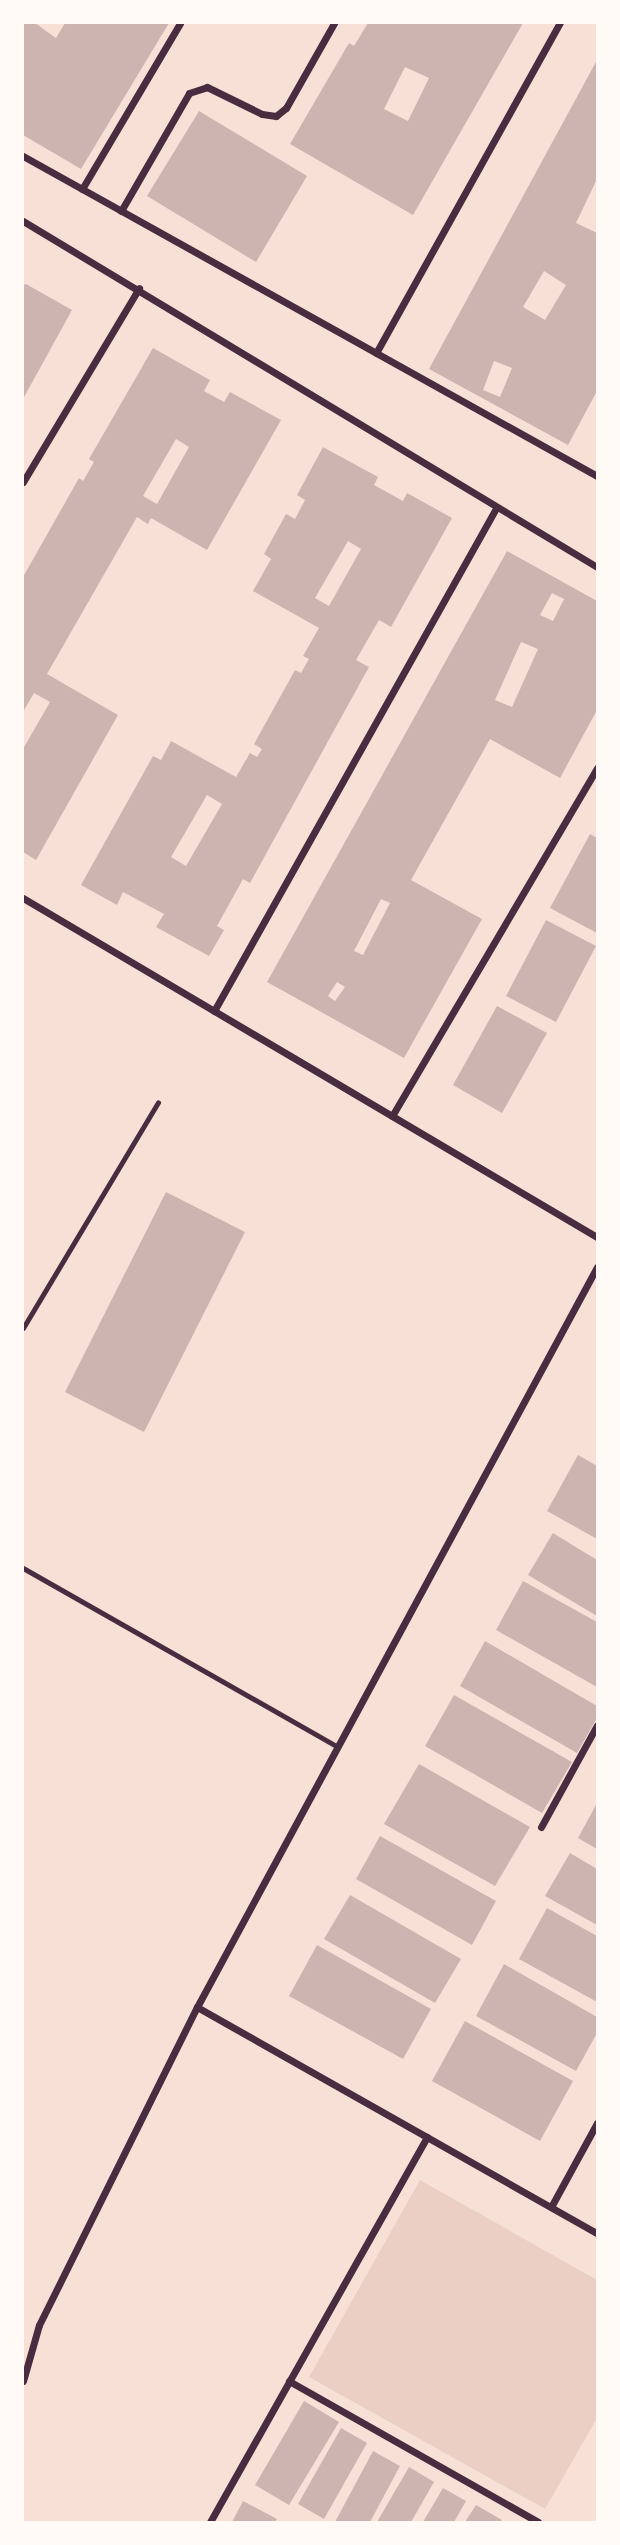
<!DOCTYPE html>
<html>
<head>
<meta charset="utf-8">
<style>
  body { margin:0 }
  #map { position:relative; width:620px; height:2545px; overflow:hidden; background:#f7e1d7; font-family:Quicksand,sans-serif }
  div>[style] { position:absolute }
  .green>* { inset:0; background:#ebcfc5 }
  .building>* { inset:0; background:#ccb4b1 }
  .service>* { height:5px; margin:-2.5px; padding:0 2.5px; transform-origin:2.5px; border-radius:2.5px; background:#4a2c40 }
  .minor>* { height:7px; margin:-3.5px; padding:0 3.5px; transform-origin:3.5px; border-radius:3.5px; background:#4a2c40 }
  span { translate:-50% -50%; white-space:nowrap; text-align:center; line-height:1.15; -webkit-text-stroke:6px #fffaf5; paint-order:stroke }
  .frame { position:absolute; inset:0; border:24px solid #fffaf5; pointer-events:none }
</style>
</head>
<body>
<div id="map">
  <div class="green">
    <i style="clip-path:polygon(420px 2180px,597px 2280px,597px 2418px,545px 2509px,309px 2377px)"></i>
  </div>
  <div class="building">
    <i style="clip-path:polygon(23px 23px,35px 23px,56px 38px,65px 23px,169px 23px,81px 169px,23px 135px)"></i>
    <i style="clip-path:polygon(evenodd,368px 23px,523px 23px,413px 215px,290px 144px,349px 43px,354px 46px,368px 23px,405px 67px,429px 78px,408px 121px,384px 109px,405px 67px)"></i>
    <i style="clip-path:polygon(evenodd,597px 60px,597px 179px,576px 223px,597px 233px,597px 391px,568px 445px,429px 369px,597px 60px,544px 271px,566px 285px,545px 320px,523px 307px,544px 271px,597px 60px,494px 361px,512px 368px,500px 397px,483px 390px,494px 361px)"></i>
    <i style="clip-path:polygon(199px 111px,307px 176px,256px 262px,147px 196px)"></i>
    <i style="clip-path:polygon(26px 284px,72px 310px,23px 399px,23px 285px)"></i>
    <i style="clip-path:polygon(evenodd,153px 348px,210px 380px,204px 391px,224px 402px,230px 392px,281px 420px,207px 550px,151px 518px,148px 524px,137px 517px,47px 674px,118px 715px,36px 860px,23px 852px,23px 749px,50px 702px,34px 693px,23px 712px,23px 577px,79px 478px,83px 481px,94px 462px,89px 459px,153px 348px,176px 439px,189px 447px,157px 504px,143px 496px,176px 439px)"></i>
    <i style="clip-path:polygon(evenodd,323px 447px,378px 477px,374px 485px,403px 501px,407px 493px,452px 518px,391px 627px,379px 620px,356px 660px,369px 667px,250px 883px,243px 879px,217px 926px,224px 930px,209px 956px,156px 927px,164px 914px,123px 892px,117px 905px,81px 885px,153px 756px,161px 760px,171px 741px,236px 777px,250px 753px,257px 757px,262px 749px,254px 744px,295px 670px,301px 673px,309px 659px,303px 656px,319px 628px,253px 591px,271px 559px,264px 554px,286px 514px,295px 519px,305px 500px,297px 495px,323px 447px,348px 541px,361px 549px,329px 606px,315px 598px,348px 541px,323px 447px,207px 795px,222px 804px,186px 866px,171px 857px,207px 795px)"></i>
    <i style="clip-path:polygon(evenodd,507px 551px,597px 601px,597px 710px,560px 778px,490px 739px,411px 880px,482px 919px,404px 1058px,267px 982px,507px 551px,552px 593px,564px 599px,553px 621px,540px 615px,552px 593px,507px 551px,521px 642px,538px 649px,512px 707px,495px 700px,521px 642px,507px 551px,381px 899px,390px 903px,363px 955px,354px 951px,381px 899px,507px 551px,337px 982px,345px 987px,335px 1001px,328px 996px,337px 982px)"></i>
    <i style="clip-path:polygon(590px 834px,597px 838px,597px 933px,550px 908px)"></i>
    <i style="clip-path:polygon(546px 920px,596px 946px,556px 1022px,506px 996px)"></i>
    <i style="clip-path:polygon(497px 1006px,547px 1033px,502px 1113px,453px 1085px)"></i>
    <i style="clip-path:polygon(166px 1192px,245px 1232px,144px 1432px,65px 1392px)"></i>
    <i style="clip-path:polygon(578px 1455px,597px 1466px,597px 1539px,547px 1511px)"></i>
    <i style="clip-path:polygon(553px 1533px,597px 1560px,597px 1616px,528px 1575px)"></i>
    <i style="clip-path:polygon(523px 1581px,597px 1622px,597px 1687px,496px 1630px)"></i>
    <i style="clip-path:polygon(485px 1641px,597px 1706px,597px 1718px,577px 1753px,460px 1686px)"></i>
    <i style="clip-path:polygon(454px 1695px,572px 1762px,542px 1813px,425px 1746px)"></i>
    <i style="clip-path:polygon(419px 1764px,530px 1827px,495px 1886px,384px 1824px)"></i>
    <i style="clip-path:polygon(597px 1803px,597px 1849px,578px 1838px)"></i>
    <i style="clip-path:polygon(380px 1836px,496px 1901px,472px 1945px,356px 1879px)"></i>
    <i style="clip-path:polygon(570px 1853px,597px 1869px,597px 1925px,545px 1896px)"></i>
    <i style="clip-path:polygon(350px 1895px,461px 1959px,435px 2003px,324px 1939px)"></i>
    <i style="clip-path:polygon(547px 1908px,597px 1936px,597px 2002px,519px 1959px)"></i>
    <i style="clip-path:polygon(317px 1945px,431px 2009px,403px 2059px,289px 1996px)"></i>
    <i style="clip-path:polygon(504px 1964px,597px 2017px,597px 2033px,576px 2071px,476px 2016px)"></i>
    <i style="clip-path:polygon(465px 2021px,573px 2081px,540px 2141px,432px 2081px)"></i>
    <i style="clip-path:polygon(304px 2401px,339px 2422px,289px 2505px,255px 2485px)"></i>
    <i style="clip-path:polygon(341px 2428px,367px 2443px,324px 2519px,298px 2504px)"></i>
    <i style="clip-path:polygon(373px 2451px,400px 2466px,370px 2522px,335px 2522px)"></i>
    <i style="clip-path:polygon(409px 2467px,434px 2482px,411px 2522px,377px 2522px)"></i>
    <i style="clip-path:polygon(443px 2488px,466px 2501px,454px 2522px,423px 2522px)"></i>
    <i style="clip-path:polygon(243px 2501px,277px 2519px,275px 2522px,232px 2522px)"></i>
    <i style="clip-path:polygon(476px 2505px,502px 2520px,500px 2522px,465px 2522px)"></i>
  </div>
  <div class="service">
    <i style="left:23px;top:1328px;width:263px;rotate:-59.1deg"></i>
    <i style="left:23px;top:1568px;width:362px;rotate:29.6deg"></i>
  </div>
  <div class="minor">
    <i style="left:23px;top:156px;width:657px;rotate:29.14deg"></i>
    <i style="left:82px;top:189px;width:193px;rotate:-59.4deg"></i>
    <i style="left:121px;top:211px;width:136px;rotate:-60deg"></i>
    <i style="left:189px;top:93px;width:19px;rotate:-18deg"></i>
    <i style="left:207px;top:87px;width:61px;rotate:26.1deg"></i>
    <i style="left:262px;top:114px;width:14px;rotate:8deg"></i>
    <i style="left:276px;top:116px;width:13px;rotate:-39deg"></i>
    <i style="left:286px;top:108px;width:98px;rotate:-60.5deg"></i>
    <i style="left:23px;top:221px;width:670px;rotate:31.08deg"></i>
    <i style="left:376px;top:353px;width:378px;rotate:-60.9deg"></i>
    <i style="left:23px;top:482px;width:226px;rotate:-59.1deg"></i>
    <i style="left:23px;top:898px;width:667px;rotate:30.57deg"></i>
    <i style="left:214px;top:1011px;width:574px;rotate:-60.71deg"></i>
    <i style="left:392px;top:1116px;width:404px;rotate:-59.5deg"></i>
    <i style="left:541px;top:1827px;width:116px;rotate:-61.2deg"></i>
    <i style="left:197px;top:2007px;width:459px;rotate:29.5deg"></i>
    <i style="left:551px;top:2207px;width:96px;rotate:-61.3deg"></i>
    <i style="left:23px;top:2381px;width:58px;rotate:-74.1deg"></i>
    <i style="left:39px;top:2325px;width:355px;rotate:-63.6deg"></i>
    <i style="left:197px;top:2007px;width:841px;rotate:-61.61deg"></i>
    <i style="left:289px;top:2381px;width:286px;rotate:29.5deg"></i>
    <i style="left:210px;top:2522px;width:442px;rotate:-60.6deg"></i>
  </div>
  <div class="frame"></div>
</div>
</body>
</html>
